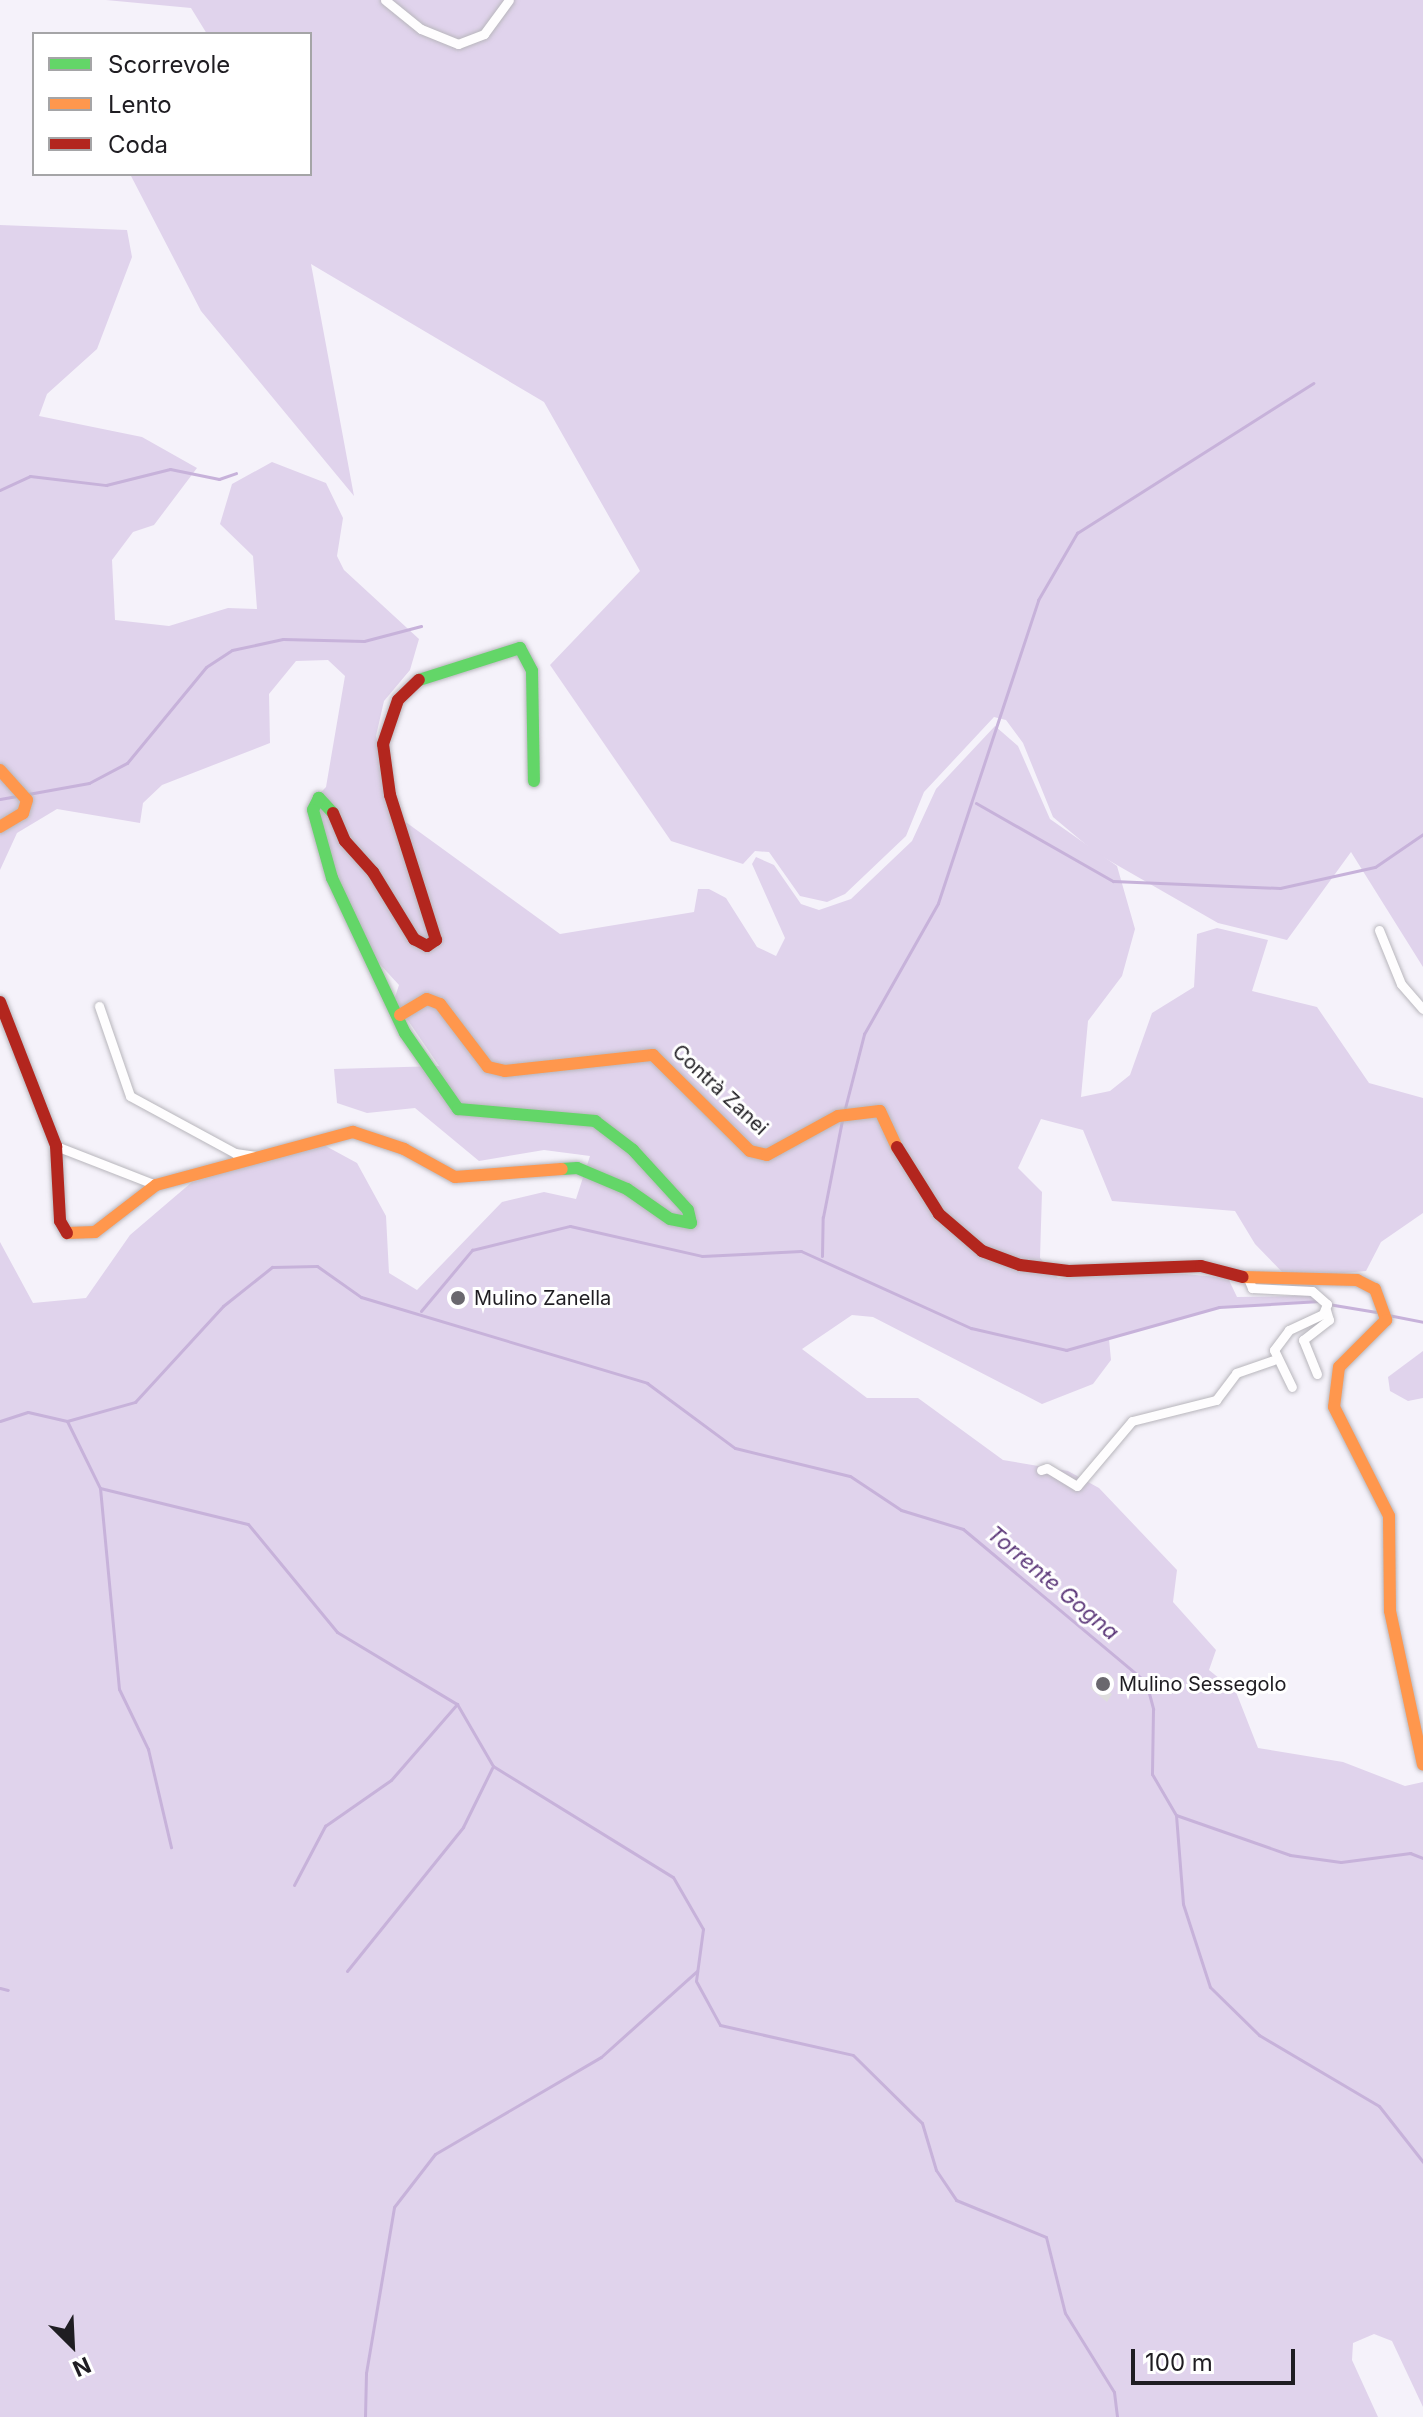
<!DOCTYPE html>
<html>
<head>
<meta charset="utf-8">
<style>
  body { margin:0 }
  #map { position:relative; width:1423px; height:2417px; overflow:hidden; background:#f5f2fa; font-family:Inter,sans-serif }
  div>[style] { position:absolute }
  .green>* { inset:0; background:#e0d3ec }
  .stream>* { height:3px; margin:-1.5px; padding:0 1.5px; transform-origin:1.5px; border-radius:1.5px; background:#c7b2da }
  .building>* { inset:0; background:#dedddd }
  .roads { filter:drop-shadow(0 0 2px #b8b6bc) drop-shadow(0 0 2px #b8b6bc) }
  .street>* { height:9px; margin:-4.5px; padding:0 4.5px; transform-origin:4.5px; border-radius:4.5px; background:#fefdfe }
  .fast>* { height:12px; margin:-6px; padding:0 6px; transform-origin:6px; border-radius:6px; background:#63d668 }
  .slow>* { height:12px; margin:-6px; padding:0 6px; transform-origin:6px; border-radius:6px; background:#ff974d }
  .jam>* { height:12px; margin:-6px; padding:0 6px; transform-origin:6px; border-radius:6px; background:#b3261e }
  .dots>* { width:22px; height:22px; translate:-50% -50%; box-sizing:border-box; border:4px solid #fff; border-radius:50% }
  span { translate:-50% -50%; white-space:nowrap; text-align:center; line-height:1.15; -webkit-text-stroke:6px #fff; paint-order:stroke }
  .street-label { font-size:20px; color:#1f1d22 }
  .poi-label { font-size:20px; color:#1f1d22 }
  .left { translate:0 -50%; text-align:left }
  .water-label { font-size:22px; color:#5d397a; font-style:italic }
  .legend { position:absolute; left:32px; top:32px; width:280px; height:144px; box-sizing:border-box; background:#fff; border:2px solid #a5a5a7; margin:0; padding:10px 14px; list-style:none; font-size:24px; color:#1f1d22 }
  .legend li { display:flex; align-items:center; gap:16px; height:40px }
  .legend b { width:40px; border:2px solid #a5a5a7 }
  .north { position:absolute; left:32px; top:2305px; width:80px; height:80px; -webkit-text-stroke:6px #fff; paint-order:stroke; rotate:156deg; font-size:22px; font-weight:700; line-height:32px; text-align:center; color:#1f1d22 }
  .north::after { content:''; display:block; margin:auto; width:28px; height:36px; background:#1f1d22; clip-path:polygon(50% 0,100% 100%,50% 72%,0 100%) }
  .scale { position:absolute; left:1131px; top:2349px; width:164px; height:36px; box-sizing:border-box; border:4px solid #1f1d22; border-top:0; padding-left:10px; font-size:24px; line-height:28px; white-space:nowrap; color:#1f1d22; -webkit-text-stroke:6px #fff; paint-order:stroke }
</style>
</head>
<body>
<div id="map">
  <div class="green">
    <i style="clip-path:polygon(106px 0,1423px 0,1423px 967px,1351px 852px,1287px 940px,1218px 923px,1096px 853px,1053px 817px,1023px 743px,1006px 720px,994px 717px,924px 792px,906px 836px,845px 894px,827px 902px,800px 896px,769px 852px,755px 851px,743px 864px,671px 841px,550px 665px,640px 571px,544px 402px,311px 264px,354px 496px,201px 311px,130px 174px,310px 174px,310px 34px,207px 34px,191px 8px)"></i>
    <i style="clip-path:polygon(0 225px,127px 230px,132px 257px,97px 349px,47px 394px,39px 416px,142px 437px,197px 468px,154px 525px,133px 532px,112px 560px,115px 620px,169px 626px,228px 608px,257px 609px,253px 556px,220px 524px,232px 484px,272px 462px,326px 483px,343px 518px,337px 556px,344px 570px,419px 639px,410px 670px,384px 701px,376px 736px,396px 815px,560px 934px,694px 912px,698px 889px,709px 889px,726px 898px,757px 947px,776px 956px,785px 938px,752px 864px,756px 857px,774px 865px,801px 904px,819px 910px,851px 899px,912px 841px,936px 789px,995px 726px,1018px 746px,1050px 819px,1117px 866px,1135px 929px,1122px 976px,1088px 1021px,1081px 1097px,1110px 1091px,1130px 1075px,1152px 1013px,1194px 987px,1197px 934px,1217px 928px,1268px 940px,1252px 991px,1317px 1007px,1369px 1083px,1423px 1098px,1423px 1213px,1381px 1242px,1366px 1271px,1288px 1278px,1255px 1244px,1235px 1211px,1112px 1201px,1083px 1130px,1041px 1119px,1018px 1168px,1042px 1192px,1040px 1258px,1058px 1278px,1174px 1273px,1228px 1278px,1237px 1297px,1294px 1296px,1289px 1283px,1309px 1284px,1326px 1301px,1219px 1307px,1109px 1339px,1111px 1360px,1093px 1384px,1042px 1404px,873px 1317px,852px 1315px,802px 1349px,867px 1398px,918px 1398px,1003px 1460px,1068px 1471px,1099px 1488px,1177px 1570px,1173px 1602px,1216px 1650px,1209px 1670px,1236px 1692px,1258px 1748px,1343px 1762px,1405px 1786px,1423px 1782px,1423px 2407px,1392px 2341px,1374px 2334px,1353px 2343px,1352px 2360px,1378px 2417px,0 2417px,0 1242px,33px 1303px,86px 1298px,130px 1235px,192px 1182px,322px 1144px,357px 1163px,386px 1216px,389px 1273px,417px 1290px,502px 1202px,544px 1192px,576px 1199px,590px 1156px,544px 1150px,479px 1161px,415px 1108px,367px 1113px,337px 1103px,334px 1069px,439px 1066px,394px 1000px,399px 985px,376px 960px,336px 879px,312px 801px,326px 787px,345px 676px,328px 660px,296px 661px,269px 694px,270px 743px,162px 785px,143px 803px,140px 823px,57px 809px,17px 833px,0 870px)"></i>
    <i style="clip-path:polygon(1423px 1351px,1423px 1398px,1408px 1401px,1390px 1391px,1388px 1377px)"></i>
  </div>
  <div class="stream">
    <i style="left:0;top:490px;width:33px;rotate:-25deg"></i>
    <i style="left:30px;top:476px;width:77px;rotate:6.8deg"></i>
    <i style="left:106px;top:485px;width:66px;rotate:-14deg"></i>
    <i style="left:170px;top:469px;width:50px;rotate:11.5deg"></i>
    <i style="left:219px;top:479px;width:18px;rotate:-19deg"></i>
    <i style="left:28px;top:794px;width:62px;rotate:-10.2deg"></i>
    <i style="left:89px;top:783px;width:43px;rotate:-27.8deg"></i>
    <i style="left:127px;top:763px;width:124px;rotate:-50.5deg"></i>
    <i style="left:206px;top:667px;width:31px;rotate:-33deg"></i>
    <i style="left:232px;top:650px;width:52px;rotate:-12.2deg"></i>
    <i style="left:283px;top:639px;width:81px;rotate:1.4deg"></i>
    <i style="left:364px;top:641px;width:59px;rotate:-14.7deg"></i>
    <i style="left:0;top:799px;width:17px;rotate:-10deg"></i>
    <i style="left:976px;top:803px;width:158px;rotate:29.7deg"></i>
    <i style="left:1113px;top:881px;width:167px;rotate:2.4deg"></i>
    <i style="left:1280px;top:888px;width:97px;rotate:-12.5deg"></i>
    <i style="left:1375px;top:867px;width:58px;rotate:-34.5deg"></i>
    <i style="left:844px;top:1112px;width:81px;rotate:-75.6deg"></i>
    <i style="left:864px;top:1034px;width:150px;rotate:-60.5deg"></i>
    <i style="left:938px;top:903px;width:319px;rotate:-71.7deg"></i>
    <i style="left:1038px;top:600px;width:78px;rotate:-59.8deg"></i>
    <i style="left:1077px;top:533px;width:280px;rotate:-32.4deg"></i>
    <i style="left:822px;top:1256px;width:39px;rotate:-89deg"></i>
    <i style="left:823px;top:1217px;width:99px;rotate:-78.9deg"></i>
    <i style="left:1328px;top:1304px;width:49px;rotate:9.5deg"></i>
    <i style="left:421px;top:1311px;width:80px;rotate:-50.1deg"></i>
    <i style="left:472px;top:1250px;width:101px;rotate:-13.8deg"></i>
    <i style="left:570px;top:1226px;width:135px;rotate:12.8deg"></i>
    <i style="left:702px;top:1256px;width:99px;rotate:-2.9deg"></i>
    <i style="left:801px;top:1251px;width:187px;rotate:24.4deg"></i>
    <i style="left:971px;top:1328px;width:98px;rotate:13deg"></i>
    <i style="left:1066px;top:1350px;width:159px;rotate:-15.7deg"></i>
    <i style="left:1219px;top:1307px;width:101px;rotate:-3.4deg"></i>
    <i style="left:1388px;top:1315px;width:36px;rotate:11deg"></i>
    <i style="left:0;top:1421px;width:29px;rotate:-18deg"></i>
    <i style="left:28px;top:1412px;width:40px;rotate:13deg"></i>
    <i style="left:67px;top:1421px;width:71px;rotate:-15.6deg"></i>
    <i style="left:135px;top:1402px;width:130px;rotate:-47.5deg"></i>
    <i style="left:223px;top:1306px;width:63px;rotate:-38.5deg"></i>
    <i style="left:272px;top:1267px;width:45px;rotate:-1.3deg"></i>
    <i style="left:317px;top:1266px;width:54px;rotate:35.2deg"></i>
    <i style="left:361px;top:1297px;width:299px;rotate:16.7deg"></i>
    <i style="left:647px;top:1383px;width:109px;rotate:36.5deg"></i>
    <i style="left:735px;top:1448px;width:118px;rotate:13.7deg"></i>
    <i style="left:850px;top:1476px;width:61px;rotate:33.7deg"></i>
    <i style="left:901px;top:1510px;width:65px;rotate:17deg"></i>
    <i style="left:963px;top:1529px;width:239px;rotate:39.9deg"></i>
    <i style="left:1146px;top:1682px;width:28px;rotate:75deg"></i>
    <i style="left:1153px;top:1709px;width:65px;rotate:90.9deg"></i>
    <i style="left:1152px;top:1774px;width:48px;rotate:59.7deg"></i>
    <i style="left:67px;top:1421px;width:75px;rotate:63.8deg"></i>
    <i style="left:100px;top:1488px;width:152px;rotate:13.7deg"></i>
    <i style="left:248px;top:1524px;width:140px;rotate:50.5deg"></i>
    <i style="left:337px;top:1632px;width:140px;rotate:31deg"></i>
    <i style="left:457px;top:1704px;width:72px;rotate:59.9deg"></i>
    <i style="left:493px;top:1766px;width:211px;rotate:31.7deg"></i>
    <i style="left:673px;top:1877px;width:60px;rotate:60deg"></i>
    <i style="left:703px;top:1929px;width:52px;rotate:97.7deg"></i>
    <i style="left:696px;top:1981px;width:50px;rotate:61.4deg"></i>
    <i style="left:720px;top:2025px;width:136px;rotate:12.7deg"></i>
    <i style="left:853px;top:2055px;width:97px;rotate:44.6deg"></i>
    <i style="left:922px;top:2123px;width:49px;rotate:73.4deg"></i>
    <i style="left:936px;top:2170px;width:36px;rotate:56deg"></i>
    <i style="left:956px;top:2200px;width:97px;rotate:22.3deg"></i>
    <i style="left:1046px;top:2237px;width:78px;rotate:76deg"></i>
    <i style="left:1065px;top:2313px;width:93px;rotate:58.2deg"></i>
    <i style="left:1114px;top:2392px;width:25px;rotate:83deg"></i>
    <i style="left:100px;top:1488px;width:202px;rotate:84.6deg"></i>
    <i style="left:119px;top:1689px;width:67px;rotate:64.2deg"></i>
    <i style="left:148px;top:1749px;width:101px;rotate:76.8deg"></i>
    <i style="left:1176px;top:1815px;width:89px;rotate:85.5deg"></i>
    <i style="left:1183px;top:1904px;width:87px;rotate:72deg"></i>
    <i style="left:1210px;top:1987px;width:69px;rotate:44.4deg"></i>
    <i style="left:1259px;top:2035px;width:139px;rotate:30.6deg"></i>
    <i style="left:1379px;top:2106px;width:71px;rotate:51.8deg"></i>
    <i style="left:1176px;top:1815px;width:121px;rotate:19.3deg"></i>
    <i style="left:1290px;top:1855px;width:51px;rotate:7.8deg"></i>
    <i style="left:1341px;top:1862px;width:70px;rotate:-7.4deg"></i>
    <i style="left:1410px;top:1853px;width:14px;rotate:21deg"></i>
    <i style="left:294px;top:1885px;width:67px;rotate:-62.3deg"></i>
    <i style="left:325px;top:1826px;width:80px;rotate:-34.9deg"></i>
    <i style="left:391px;top:1780px;width:101px;rotate:-49deg"></i>
    <i style="left:347px;top:1971px;width:185px;rotate:-51.1deg"></i>
    <i style="left:463px;top:1827px;width:66px;rotate:-63.8deg"></i>
    <i style="left:0;top:1988px;width:8px;rotate:14deg"></i>
    <i style="left:365px;top:2417px;width:44px;rotate:-88.7deg"></i>
    <i style="left:366px;top:2373px;width:168px;rotate:-80.4deg"></i>
    <i style="left:394px;top:2207px;width:67px;rotate:-52.3deg"></i>
    <i style="left:435px;top:2154px;width:192px;rotate:-30.3deg"></i>
    <i style="left:601px;top:2057px;width:129px;rotate:-41.9deg"></i>
  </div>
  <div class="building">
    <i style="clip-path:polygon(1107px 1672px,1115px 1680px,1105px 1689px,1112px 1694px,1107px 1702px,1090px 1688px)"></i>
  </div>
  <div class="roads">
    <div class="street">
      <i style="left:385px;top:0;width:46px;rotate:38.9deg"></i>
      <i style="left:421px;top:29px;width:40px;rotate:22deg"></i>
      <i style="left:458px;top:44px;width:28px;rotate:-21deg"></i>
      <i style="left:484px;top:34px;width:42px;rotate:-53.7deg"></i>
      <i style="left:1379px;top:930px;width:58px;rotate:67.8deg"></i>
      <i style="left:1401px;top:984px;width:33px;rotate:49deg"></i>
      <i style="left:99px;top:1006px;width:95px;rotate:71deg"></i>
      <i style="left:130px;top:1096px;width:119px;rotate:28.5deg"></i>
      <i style="left:235px;top:1153px;width:21px;rotate:8deg"></i>
      <i style="left:56px;top:1146px;width:107px;rotate:21.3deg"></i>
      <i style="left:1248px;top:1278px;width:11px;rotate:68deg"></i>
      <i style="left:1252px;top:1288px;width:60px;rotate:2.9deg"></i>
      <i style="left:1312px;top:1291px;width:20px;rotate:41deg"></i>
      <i style="left:1327px;top:1304px;width:11px;rotate:112deg"></i>
      <i style="left:1323px;top:1314px;width:38px;rotate:155deg"></i>
      <i style="left:1289px;top:1330px;width:25px;rotate:127deg"></i>
      <i style="left:1274px;top:1350px;width:41px;rotate:64.1deg"></i>
      <i style="left:1317px;top:1374px;width:37px;rotate:-112deg"></i>
      <i style="left:1303px;top:1340px;width:33px;rotate:-38deg"></i>
      <i style="left:1329px;top:1320px;width:10px;rotate:-107deg"></i>
      <i style="left:1041px;top:1470px;width:6px;rotate:-18deg"></i>
      <i style="left:1047px;top:1468px;width:35px;rotate:31deg"></i>
      <i style="left:1077px;top:1486px;width:85px;rotate:-49.8deg"></i>
      <i style="left:1132px;top:1421px;width:87px;rotate:-14deg"></i>
      <i style="left:1216px;top:1400px;width:34px;rotate:-53deg"></i>
      <i style="left:1236px;top:1373px;width:39px;rotate:-19deg"></i>
    </div>
    <div class="fast">
      <i style="left:419px;top:680px;width:106px;rotate:-17.6deg"></i>
      <i style="left:520px;top:648px;width:26px;rotate:62deg"></i>
      <i style="left:532px;top:671px;width:110px;rotate:89deg"></i>
      <i style="left:333px;top:813px;width:21px;rotate:-133deg"></i>
      <i style="left:319px;top:798px;width:13px;rotate:117deg"></i>
      <i style="left:313px;top:810px;width:71px;rotate:74.4deg"></i>
      <i style="left:332px;top:878px;width:171px;rotate:64.8deg"></i>
      <i style="left:405px;top:1033px;width:93px;rotate:55.1deg"></i>
      <i style="left:458px;top:1109px;width:138px;rotate:5deg"></i>
      <i style="left:595px;top:1121px;width:48px;rotate:37.3deg"></i>
      <i style="left:633px;top:1150px;width:81px;rotate:47.5deg"></i>
      <i style="left:688px;top:1210px;width:13px;rotate:77deg"></i>
      <i style="left:691px;top:1223px;width:21px;rotate:-169deg"></i>
      <i style="left:670px;top:1219px;width:52px;rotate:-145.1deg"></i>
      <i style="left:627px;top:1189px;width:54px;rotate:-157.2deg"></i>
      <i style="left:577px;top:1168px;width:15px;rotate:176deg"></i>
    </div>
    <div class="slow">
      <i style="left:0;top:770px;width:40px;rotate:48deg"></i>
      <i style="left:27px;top:800px;width:14px;rotate:107deg"></i>
      <i style="left:23px;top:813px;width:27px;rotate:149deg"></i>
      <i style="left:400px;top:1015px;width:31px;rotate:-31deg"></i>
      <i style="left:427px;top:999px;width:14px;rotate:21deg"></i>
      <i style="left:440px;top:1004px;width:79px;rotate:52.7deg"></i>
      <i style="left:488px;top:1067px;width:17px;rotate:13deg"></i>
      <i style="left:505px;top:1071px;width:149px;rotate:-6.2deg"></i>
      <i style="left:653px;top:1055px;width:136px;rotate:44.7deg"></i>
      <i style="left:750px;top:1151px;width:17px;rotate:13deg"></i>
      <i style="left:767px;top:1155px;width:81px;rotate:-28.8deg"></i>
      <i style="left:838px;top:1116px;width:42px;rotate:-6.8deg"></i>
      <i style="left:880px;top:1111px;width:40px;rotate:65deg"></i>
      <i style="left:67px;top:1233px;width:28px;rotate:-2deg"></i>
      <i style="left:95px;top:1232px;width:77px;rotate:-37.6deg"></i>
      <i style="left:156px;top:1185px;width:204px;rotate:-15.1deg"></i>
      <i style="left:353px;top:1132px;width:54px;rotate:18.4deg"></i>
      <i style="left:404px;top:1149px;width:58px;rotate:28.8deg"></i>
      <i style="left:455px;top:1177px;width:107px;rotate:-4.3deg"></i>
      <i style="left:1243px;top:1277px;width:114px;rotate:1.5deg"></i>
      <i style="left:1357px;top:1280px;width:20px;rotate:27deg"></i>
      <i style="left:1375px;top:1289px;width:33px;rotate:70deg"></i>
      <i style="left:1386px;top:1320px;width:66px;rotate:135deg"></i>
      <i style="left:1339px;top:1367px;width:40px;rotate:97.1deg"></i>
      <i style="left:1334px;top:1407px;width:122px;rotate:63.2deg"></i>
      <i style="left:1389px;top:1516px;width:95px;rotate:89.4deg"></i>
      <i style="left:1390px;top:1611px;width:157px;rotate:77.9deg"></i>
    </div>
    <div class="jam">
      <i style="left:333px;top:813px;width:30px;rotate:67deg"></i>
      <i style="left:345px;top:841px;width:42px;rotate:47.9deg"></i>
      <i style="left:373px;top:872px;width:79px;rotate:58.5deg"></i>
      <i style="left:414px;top:939px;width:15px;rotate:28deg"></i>
      <i style="left:427px;top:946px;width:11px;rotate:-34deg"></i>
      <i style="left:436px;top:940px;width:152px;rotate:-107.6deg"></i>
      <i style="left:390px;top:795px;width:51px;rotate:-97.8deg"></i>
      <i style="left:383px;top:744px;width:46px;rotate:-71.2deg"></i>
      <i style="left:398px;top:700px;width:29px;rotate:-44deg"></i>
      <i style="left:0;top:1002px;width:155px;rotate:68.7deg"></i>
      <i style="left:56px;top:1146px;width:75px;rotate:86.9deg"></i>
      <i style="left:60px;top:1221px;width:14px;rotate:60deg"></i>
      <i style="left:897px;top:1147px;width:79px;rotate:57.9deg"></i>
      <i style="left:939px;top:1214px;width:57px;rotate:40.7deg"></i>
      <i style="left:982px;top:1251px;width:40px;rotate:20.2deg"></i>
      <i style="left:1020px;top:1265px;width:49px;rotate:7deg"></i>
      <i style="left:1069px;top:1271px;width:132px;rotate:-2.2deg"></i>
      <i style="left:1201px;top:1266px;width:43px;rotate:14.7deg"></i>
    </div>
  </div>
  <div class="dots">
    <i style="left:458px;top:1298px;background:#6a686e"></i>
    <i style="left:1103px;top:1684px;background:#6a686e"></i>
  </div>
  <div class="street-label">
    <span style="left:720px;top:1090px;rotate:43deg">Contrà Zanei</span>
  </div>
  <div class="poi-label">
    <span class="left" style="left:474px;top:1298px">Mulino Zanella</span>
    <span class="left" style="left:1119px;top:1684px">Mulino Sessegolo</span>
  </div>
  <div class="water-label">
    <span style="left:1053px;top:1583px;rotate:40deg">Torrente Gogna</span>
  </div>
  <ul class="legend">
  <li><b style="height:10px;background:#63d668"></b>Scorrevole</li>
  <li><b style="height:10px;background:#ff974d"></b>Lento</li>
  <li><b style="height:10px;background:#b3261e"></b>Coda</li>
  </ul>
  <div class="north">N</div>
  <div class="scale">100 m</div>
</div>
</body>
</html>
